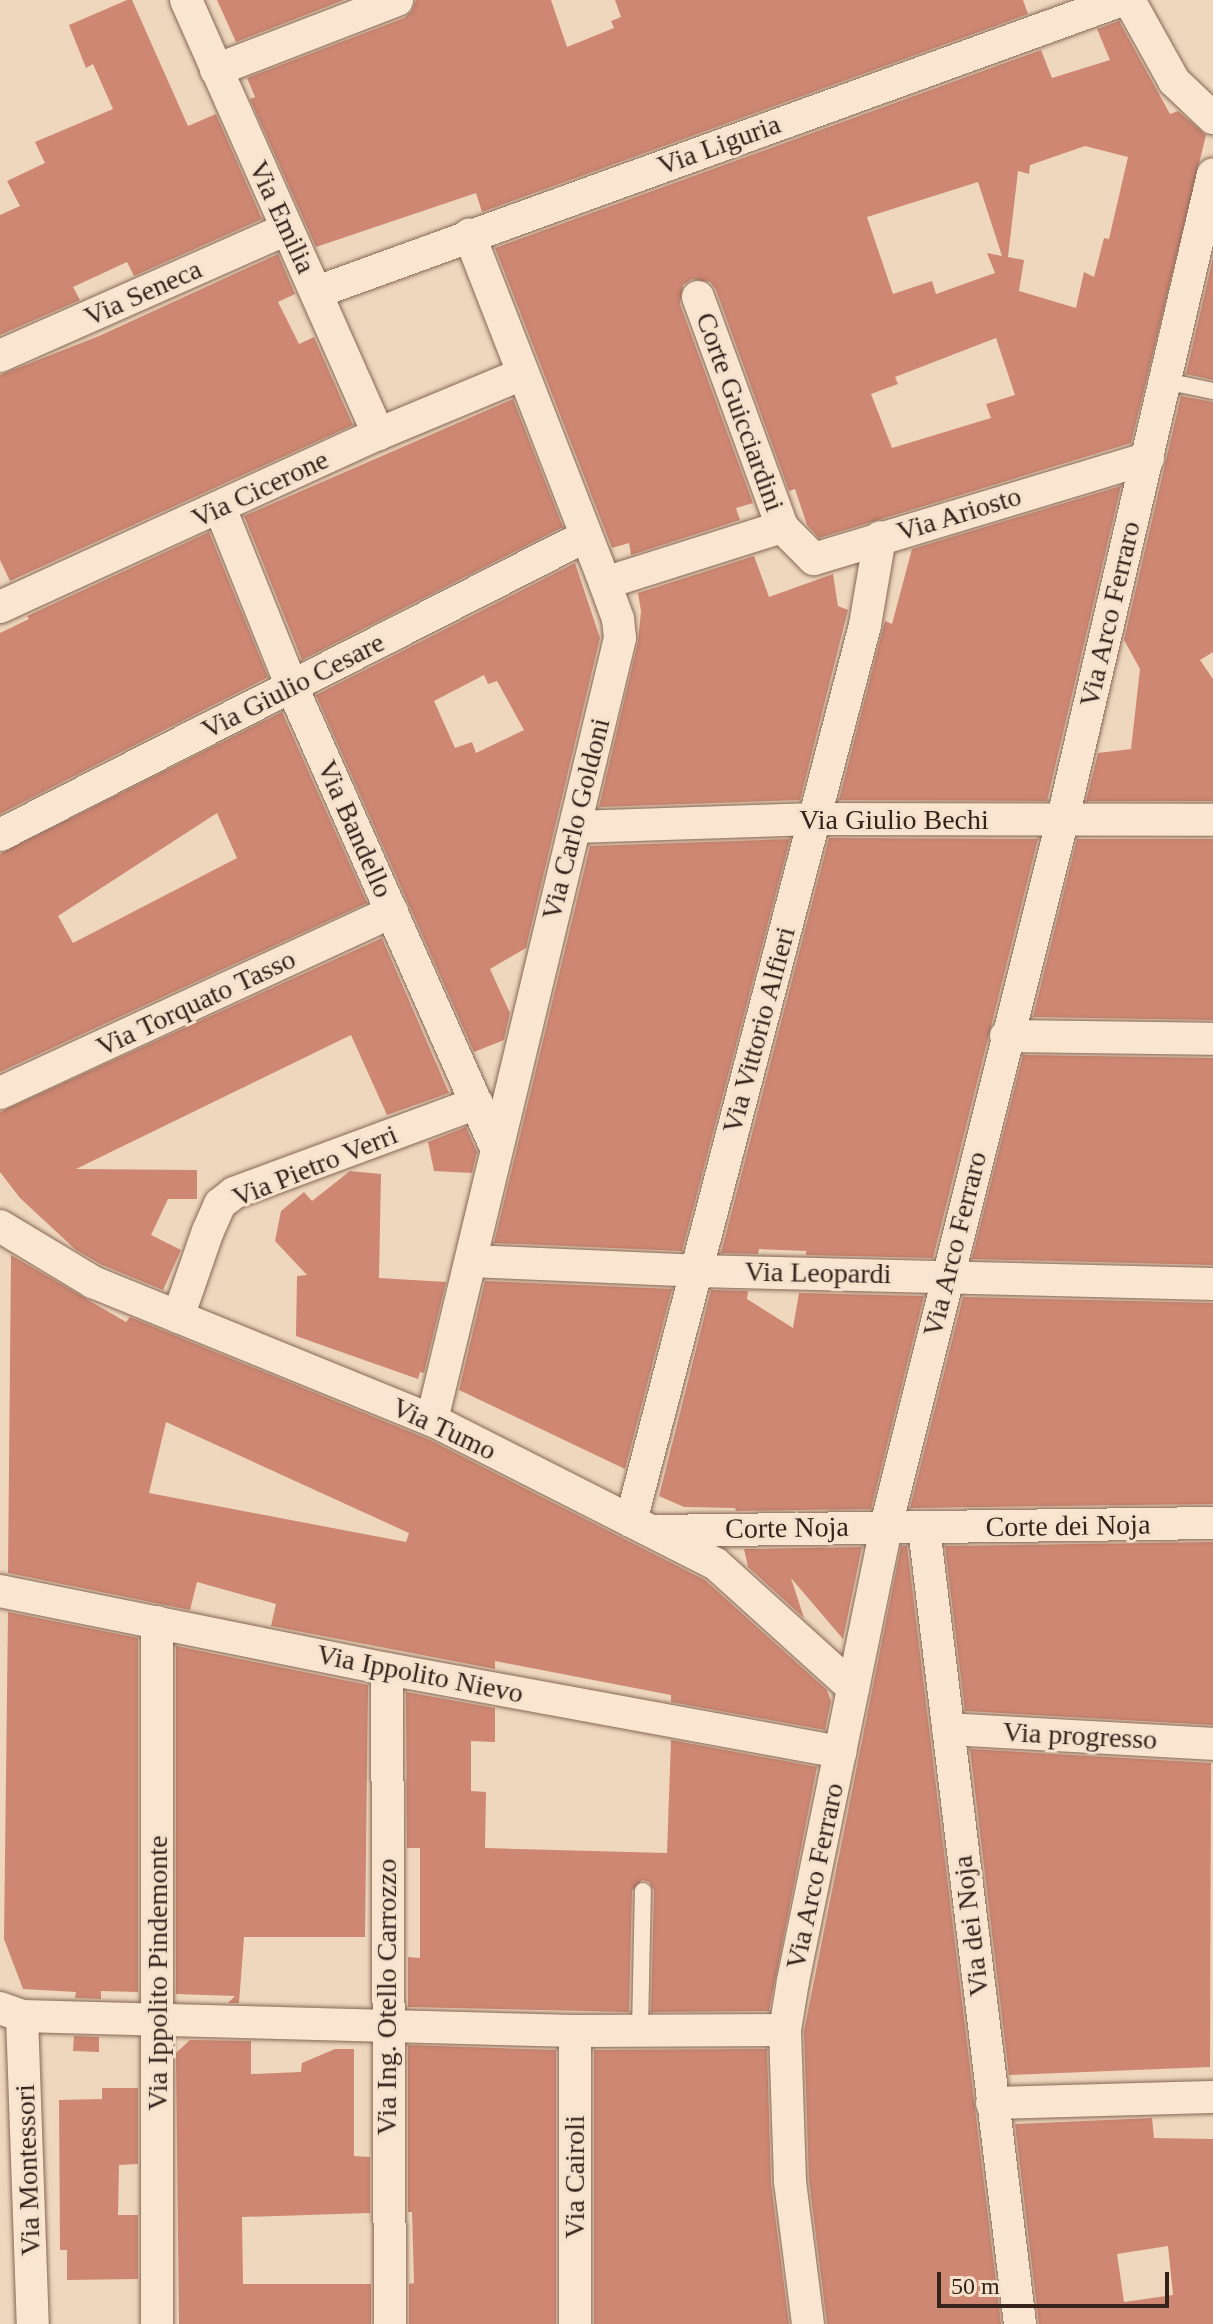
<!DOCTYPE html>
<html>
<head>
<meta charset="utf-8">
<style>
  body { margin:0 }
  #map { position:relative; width:1213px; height:2324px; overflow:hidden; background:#eed7bd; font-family:Georgia,serif }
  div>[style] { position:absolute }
  .building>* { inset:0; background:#cd8772 }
  .roads { filter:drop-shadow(0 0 2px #866756) drop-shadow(0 0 2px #866756) }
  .service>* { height:16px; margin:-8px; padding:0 8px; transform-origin:8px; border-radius:8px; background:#f9e5d0 }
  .minor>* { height:32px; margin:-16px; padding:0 16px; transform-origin:16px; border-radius:16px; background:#f9e5d0 }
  span { translate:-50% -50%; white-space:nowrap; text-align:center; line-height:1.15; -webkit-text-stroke:6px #f5e2cd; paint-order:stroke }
  .street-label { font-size:28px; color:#35231b }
  .scale { position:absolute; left:937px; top:2272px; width:232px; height:36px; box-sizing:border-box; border:4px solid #35231b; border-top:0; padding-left:10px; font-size:24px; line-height:28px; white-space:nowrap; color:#35231b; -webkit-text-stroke:6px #f5e2cd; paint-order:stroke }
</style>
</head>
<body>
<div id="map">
  <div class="building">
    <i style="clip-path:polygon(127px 0,132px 0,188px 126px,216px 114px,262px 219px,134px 276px,127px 262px,73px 287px,80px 300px,0 335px,0 215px,20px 206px,7px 181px,45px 163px,35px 142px,113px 109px,93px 64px,86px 68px,69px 25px)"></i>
    <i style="clip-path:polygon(217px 0,344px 0,236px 42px)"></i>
    <i style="clip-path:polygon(416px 0,551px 0,567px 47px,614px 28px,611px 21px,621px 17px,615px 0,1023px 0,1028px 14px,482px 212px,476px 193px,316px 247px,250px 99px,255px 97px,247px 78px,404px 18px,412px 11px)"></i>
    <i style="clip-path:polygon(evenodd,1119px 21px,1170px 114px,1178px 111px,1206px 135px,1131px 443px,819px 538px,807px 525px,795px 489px,789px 491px,716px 290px,710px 282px,692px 279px,683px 285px,680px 304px,753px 503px,736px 508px,740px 520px,631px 555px,629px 543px,612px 548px,495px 248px,1041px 50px,1052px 78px,1110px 60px,1097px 29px,1119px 21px,1085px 146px,1128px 157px,1109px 239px,1104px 238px,1094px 277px,1084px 272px,1076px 308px,1019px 291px,1024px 260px,1008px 257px,1018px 171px,1029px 174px,1030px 165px,1085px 146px,1119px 21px,978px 182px,1002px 256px,987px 253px,995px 273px,936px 294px,932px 281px,893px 294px,867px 217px,978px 182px,1119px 21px,996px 338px,1015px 395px,986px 404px,991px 418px,892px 448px,871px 394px,898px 384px,895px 377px,996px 338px)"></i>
    <i style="clip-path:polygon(278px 254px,295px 294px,278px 302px,299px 344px,314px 337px,353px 425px,10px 581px,0 560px,0 375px,99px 336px)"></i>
    <i style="clip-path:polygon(1213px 258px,1213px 380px,1186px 374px)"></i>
    <i style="clip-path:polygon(1181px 396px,1213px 402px,1213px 652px,1200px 660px,1213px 679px,1213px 801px,1086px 801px,1098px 753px,1131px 749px,1140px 669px,1124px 640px)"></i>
    <i style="clip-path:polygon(513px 399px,563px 527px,302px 660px,244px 516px)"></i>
    <i style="clip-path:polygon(1121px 486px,1047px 801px,839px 800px,885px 621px,892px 624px,912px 549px)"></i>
    <i style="clip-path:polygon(209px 532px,268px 677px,0 814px,0 633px,29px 619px,27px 616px)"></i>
    <i style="clip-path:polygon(754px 556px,769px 597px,833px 574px,838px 606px,848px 610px,800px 800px,599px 807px,638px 642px,641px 611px,638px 593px)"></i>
    <i style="clip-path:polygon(evenodd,575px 563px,600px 638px,526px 948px,490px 969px,510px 1013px,504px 1040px,474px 1052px,316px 695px,575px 563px,484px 675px,488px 684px,497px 681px,524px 730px,476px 753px,472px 742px,455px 748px,434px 701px,484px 675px)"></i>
    <i style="clip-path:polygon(evenodd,282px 712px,367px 903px,0 1072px,0 854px,282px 712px,217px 813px,237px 858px,73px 943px,58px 916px,217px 813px)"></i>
    <i style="clip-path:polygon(829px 838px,1038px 839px,933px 1258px,806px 1255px,806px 1251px,759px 1249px,758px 1254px,721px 1253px)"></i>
    <i style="clip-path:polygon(790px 839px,682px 1251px,494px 1243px,590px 846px)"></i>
    <i style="clip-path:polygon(1077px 839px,1213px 839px,1213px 1020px,1033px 1017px)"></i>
    <i style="clip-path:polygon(382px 938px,449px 1093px,387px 1115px,351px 1035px,76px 1169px,197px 1170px,197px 1199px,168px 1199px,151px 1235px,181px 1250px,163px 1290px,102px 1265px,76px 1250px,20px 1198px,0 1172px,0 1112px)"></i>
    <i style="clip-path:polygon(1023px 1055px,1213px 1058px,1213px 1265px,972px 1259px)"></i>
    <i style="clip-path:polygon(466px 1127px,477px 1152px,472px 1173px,434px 1171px,428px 1142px)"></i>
    <i style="clip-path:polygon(350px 1171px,381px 1174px,379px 1278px,446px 1282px,424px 1373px,420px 1372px,418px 1379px,296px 1336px,297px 1276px,307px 1275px,275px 1241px,281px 1211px,304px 1192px,312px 1201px)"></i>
    <i style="clip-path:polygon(evenodd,11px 1255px,126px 1322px,130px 1317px,430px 1440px,705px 1580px,827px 1690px,831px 1701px,825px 1730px,671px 1702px,671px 1695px,495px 1661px,495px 1669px,271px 1626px,276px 1604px,197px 1582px,190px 1610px,8px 1573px,11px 1255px,166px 1422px,409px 1533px,406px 1542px,149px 1493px,166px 1422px)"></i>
    <i style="clip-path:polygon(485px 1281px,672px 1289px,625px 1469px,459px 1390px)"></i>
    <i style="clip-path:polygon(711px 1290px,748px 1291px,747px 1299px,793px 1328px,799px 1293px,924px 1296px,871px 1509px,736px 1511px,735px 1508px,684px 1507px,659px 1496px)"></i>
    <i style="clip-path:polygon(963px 1297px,1213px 1303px,1213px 1504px,910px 1508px)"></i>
    <i style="clip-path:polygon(1213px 1542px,1213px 1725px,965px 1711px,945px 1546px)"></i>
    <i style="clip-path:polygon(901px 1546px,907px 1546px,1001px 2324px,827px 2324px,809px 2180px,804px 2031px)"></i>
    <i style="clip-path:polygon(862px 1547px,843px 1639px,791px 1578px,804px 1618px,748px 1567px,744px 1549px)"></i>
    <i style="clip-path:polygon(8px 1612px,138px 1638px,138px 1992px,101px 1991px,101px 1999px,75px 1998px,76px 1992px,23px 1989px,4px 1939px)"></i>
    <i style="clip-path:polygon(176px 1646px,368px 1685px,365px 1937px,244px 1937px,239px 2003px,228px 2003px,235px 1996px,176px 1994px)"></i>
    <i style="clip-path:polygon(406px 1692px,495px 1708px,495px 1742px,471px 1741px,471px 1791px,486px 1792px,485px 1848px,667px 1853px,671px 1740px,817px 1767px,769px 2011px,651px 2012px,654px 1891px,649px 1882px,642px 1880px,632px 1891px,629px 2012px,408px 2007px,408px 1957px,420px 1958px,420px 1848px,407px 1848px)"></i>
    <i style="clip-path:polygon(970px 1749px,1211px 1763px,1210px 2067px,1009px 2075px)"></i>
    <i style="clip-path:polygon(74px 2036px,99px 2037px,99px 2052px,73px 2051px)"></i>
    <i style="clip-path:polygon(190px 2040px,251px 2041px,251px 2074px,301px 2072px,302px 2063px,335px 2049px,354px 2049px,354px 2156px,370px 2157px,370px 2213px,242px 2217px,243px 2284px,371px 2284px,371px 2324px,179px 2324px,176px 2053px)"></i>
    <i style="clip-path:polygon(408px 2045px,556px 2050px,556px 2324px,409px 2324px,409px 2284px,414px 2283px,412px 2212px,408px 2212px)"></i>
    <i style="clip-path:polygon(767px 2049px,771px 2183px,789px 2324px,594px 2324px,594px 2050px)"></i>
    <i style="clip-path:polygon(102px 2088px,138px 2088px,138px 2164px,119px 2165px,118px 2215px,138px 2215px,138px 2279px,67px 2280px,67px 2250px,60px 2250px,59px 2100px,102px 2099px)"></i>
    <i style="clip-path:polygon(evenodd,1152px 2118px,1154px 2138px,1213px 2139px,1213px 2324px,1039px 2324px,1015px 2124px,1152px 2118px,1168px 2246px,1173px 2295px,1124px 2302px,1117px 2254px,1168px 2246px)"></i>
  </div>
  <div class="roads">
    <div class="service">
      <i style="left:1165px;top:381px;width:49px;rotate:11.8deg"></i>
      <i style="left:640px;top:2030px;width:139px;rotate:-88.8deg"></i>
    </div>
    <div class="minor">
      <i style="left:186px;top:0;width:475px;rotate:66.1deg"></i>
      <i style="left:1129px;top:0;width:93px;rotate:60.9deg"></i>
      <i style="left:1174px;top:81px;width:54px;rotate:43.5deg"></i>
      <i style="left:216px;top:70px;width:194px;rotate:-21.1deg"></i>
      <i style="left:317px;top:292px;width:856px;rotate:-19.94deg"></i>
      <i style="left:698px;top:297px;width:245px;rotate:69.9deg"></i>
      <i style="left:782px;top:527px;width:45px;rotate:45deg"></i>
      <i style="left:814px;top:559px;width:349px;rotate:-16.8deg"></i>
      <i style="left:0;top:356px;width:314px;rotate:-23.9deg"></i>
      <i style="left:220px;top:508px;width:193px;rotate:68.1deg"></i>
      <i style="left:292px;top:687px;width:504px;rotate:66.13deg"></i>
      <i style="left:605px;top:583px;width:186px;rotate:-17.6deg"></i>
      <i style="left:0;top:607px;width:416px;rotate:-24.6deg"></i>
      <i style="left:378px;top:434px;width:156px;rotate:-22.6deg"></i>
      <i style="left:575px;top:827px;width:240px;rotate:-1.9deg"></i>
      <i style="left:815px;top:819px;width:398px;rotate:0.1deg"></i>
      <i style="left:0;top:835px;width:658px;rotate:-27.03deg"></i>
      <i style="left:1006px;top:1036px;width:207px;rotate:0.8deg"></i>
      <i style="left:0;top:1093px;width:432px;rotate:-24.8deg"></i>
      <i style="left:0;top:1226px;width:109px;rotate:31.1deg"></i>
      <i style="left:93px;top:1282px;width:366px;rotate:22.2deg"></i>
      <i style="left:432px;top:1420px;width:318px;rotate:26.9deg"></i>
      <i style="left:716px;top:1564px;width:185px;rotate:42.1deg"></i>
      <i style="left:471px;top:1261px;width:226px;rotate:2.5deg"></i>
      <i style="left:697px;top:1271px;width:516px;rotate:1.44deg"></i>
      <i style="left:178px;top:1317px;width:91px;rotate:-70.8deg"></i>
      <i style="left:208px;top:1231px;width:30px;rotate:-66deg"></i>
      <i style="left:220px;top:1204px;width:18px;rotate:-38deg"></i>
      <i style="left:234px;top:1193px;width:259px;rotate:-20.3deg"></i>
      <i style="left:432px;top:1420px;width:804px;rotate:-76.48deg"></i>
      <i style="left:620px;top:638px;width:19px;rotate:-96deg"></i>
      <i style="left:618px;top:619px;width:38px;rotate:-110deg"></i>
      <i style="left:605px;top:583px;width:374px;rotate:-111.3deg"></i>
      <i style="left:631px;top:1521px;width:926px;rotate:-75.36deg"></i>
      <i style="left:865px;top:625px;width:89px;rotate:-80.3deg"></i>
      <i style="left:924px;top:1528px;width:802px;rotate:83.12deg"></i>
      <i style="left:654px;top:1531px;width:559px;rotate:-0.82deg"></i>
      <i style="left:0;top:1591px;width:395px;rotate:11.4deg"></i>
      <i style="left:387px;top:1669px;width:461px;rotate:10.4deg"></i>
      <i style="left:387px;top:1669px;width:655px;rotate:89.74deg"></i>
      <i style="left:948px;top:1729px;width:265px;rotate:3.2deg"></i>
      <i style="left:0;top:2008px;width:23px;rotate:20deg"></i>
      <i style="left:22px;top:2016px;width:553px;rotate:1.55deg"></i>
      <i style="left:575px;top:2031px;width:210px;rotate:-0.3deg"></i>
      <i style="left:22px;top:2016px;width:308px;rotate:88deg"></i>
      <i style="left:992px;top:2103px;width:221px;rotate:-1.6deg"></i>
      <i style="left:157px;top:2324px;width:702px;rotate:-90deg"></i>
      <i style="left:575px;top:2324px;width:293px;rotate:-90deg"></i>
      <i style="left:808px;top:2324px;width:144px;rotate:-97.2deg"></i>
      <i style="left:790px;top:2181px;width:151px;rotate:-91.9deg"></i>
      <i style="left:785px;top:2030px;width:50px;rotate:-80.7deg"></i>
      <i style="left:793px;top:1981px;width:464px;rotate:-78.4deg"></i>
      <i style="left:886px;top:1526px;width:726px;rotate:-75.96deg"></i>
      <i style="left:1062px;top:822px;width:665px;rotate:-76.88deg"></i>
    </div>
  </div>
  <div class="street-label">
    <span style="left:719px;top:145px;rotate:-20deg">Via Liguria</span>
    <span style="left:282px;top:217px;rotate:65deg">Via Emilia</span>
    <span style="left:143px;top:293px;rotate:-24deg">Via Seneca</span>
    <span style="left:740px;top:412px;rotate:70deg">Corte Guicciardini</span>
    <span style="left:260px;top:489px;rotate:-25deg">Via Cicerone</span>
    <span style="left:959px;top:514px;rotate:-17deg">Via Ariosto</span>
    <span style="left:1110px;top:614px;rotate:-77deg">Via Arco Ferraro</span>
    <span style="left:293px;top:686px;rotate:-27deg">Via Giulio Cesare</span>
    <span style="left:576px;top:819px;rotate:-76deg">Via Carlo Goldoni</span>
    <span style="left:894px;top:820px">Via Giulio Bechi</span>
    <span style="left:355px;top:829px;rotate:66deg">Via Bandello</span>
    <span style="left:196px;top:1003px;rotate:-25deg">Via Torquato Tasso</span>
    <span style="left:759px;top:1030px;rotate:-75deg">Via Vittorio Alfieri</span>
    <span style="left:315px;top:1166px;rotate:-22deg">Via Pietro Verri</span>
    <span style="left:955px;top:1244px;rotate:-76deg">Via Arco Ferraro</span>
    <span style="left:818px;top:1273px;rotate:1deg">Via Leopardi</span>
    <span style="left:444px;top:1429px;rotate:25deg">Via Tumo</span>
    <span style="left:1068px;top:1526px;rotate:-1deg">Corte dei Noja</span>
    <span style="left:787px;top:1528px;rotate:-1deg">Corte Noja</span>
    <span style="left:420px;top:1674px;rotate:11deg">Via Ippolito Nievo</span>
    <span style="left:1080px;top:1736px;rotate:3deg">Via progresso</span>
    <span style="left:815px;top:1876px;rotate:-78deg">Via Arco Ferraro</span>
    <span style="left:971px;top:1926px;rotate:-97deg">Via dei Noja</span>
    <span style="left:158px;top:1973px;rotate:-90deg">Via Ippolito Pindemonte</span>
    <span style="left:387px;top:1997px;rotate:-90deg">Via Ing. Otello Carrozzo</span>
    <span style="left:28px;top:2170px;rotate:-92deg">Via Montessori</span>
    <span style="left:575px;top:2177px;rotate:-90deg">Via Cairoli</span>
  </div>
  <div class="scale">50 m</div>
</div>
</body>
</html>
